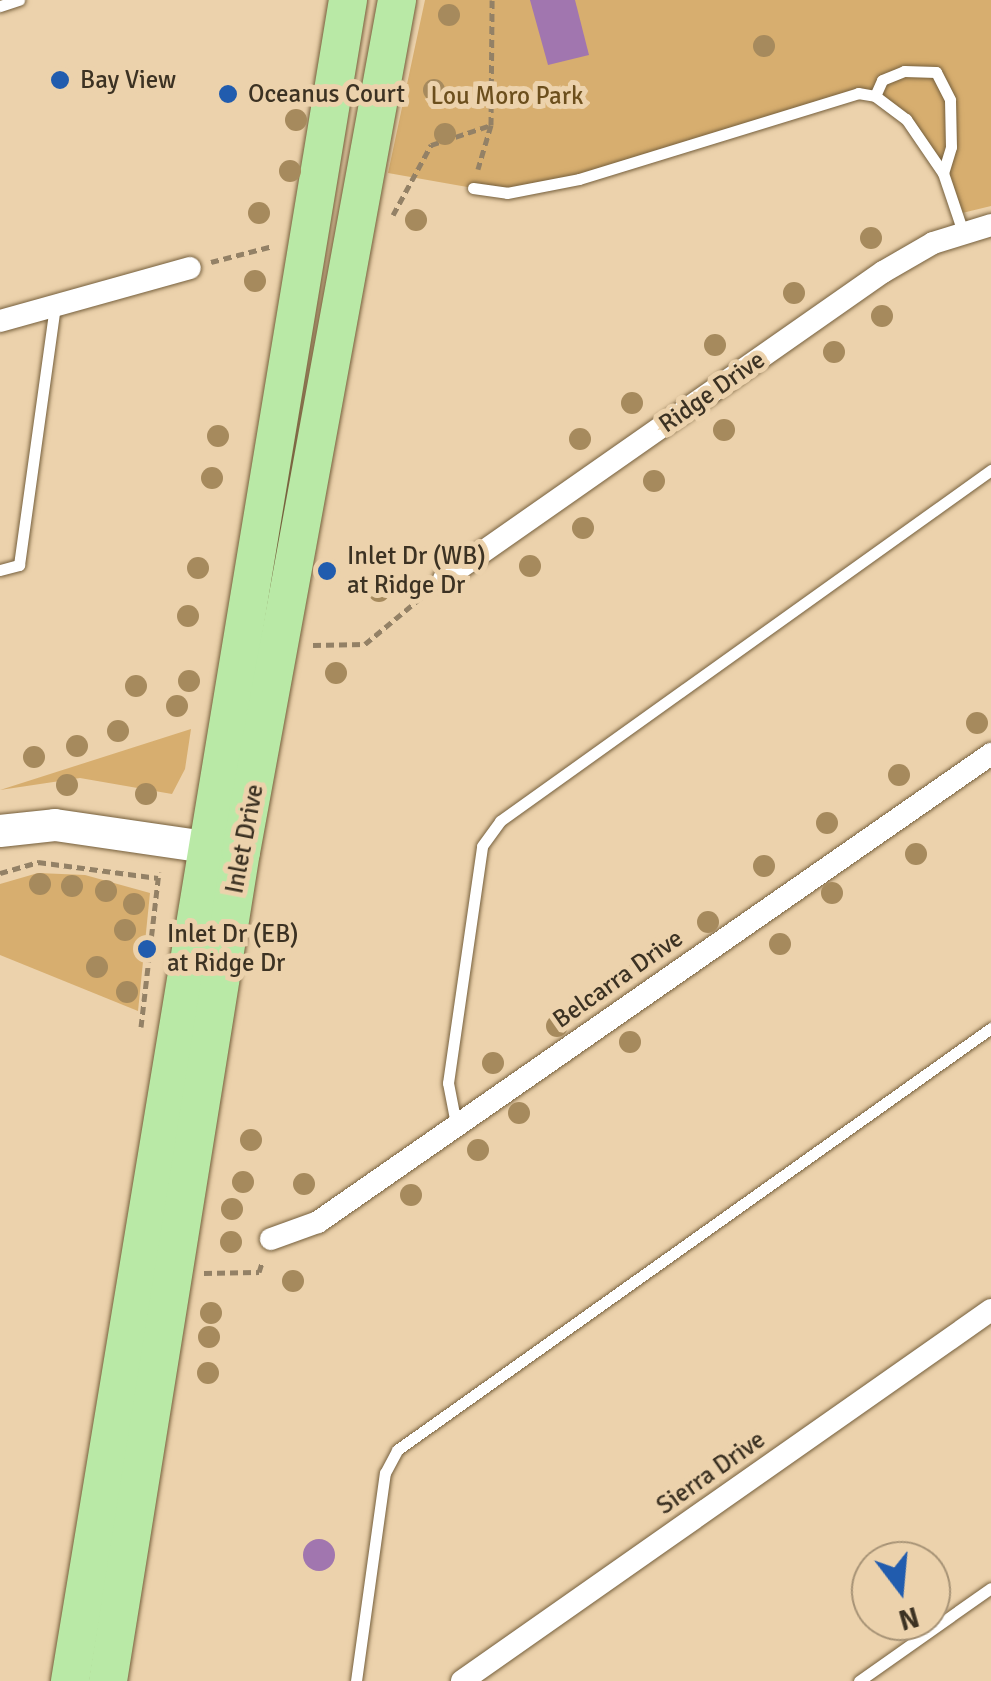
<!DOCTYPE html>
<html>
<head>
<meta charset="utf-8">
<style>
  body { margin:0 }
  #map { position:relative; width:991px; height:1681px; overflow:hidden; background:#ecd2ac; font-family:Signika,sans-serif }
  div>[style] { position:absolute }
  .green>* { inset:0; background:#d7ae6f }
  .water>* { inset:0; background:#a176af }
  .round { border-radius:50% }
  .path>* { height:5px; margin-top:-2.5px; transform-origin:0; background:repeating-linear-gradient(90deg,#938166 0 8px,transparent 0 13px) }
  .roads { filter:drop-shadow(0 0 2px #755f3c) drop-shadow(0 0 2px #755f3c) }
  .lane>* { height:11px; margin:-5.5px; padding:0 5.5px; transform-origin:5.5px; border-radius:5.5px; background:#fff }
  .street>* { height:22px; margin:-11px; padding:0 11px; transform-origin:11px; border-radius:11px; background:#fff }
  .secondary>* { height:32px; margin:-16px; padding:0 16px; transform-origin:16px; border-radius:16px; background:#fff }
  .primary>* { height:38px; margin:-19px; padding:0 19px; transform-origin:19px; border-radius:19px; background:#b9e9a6 }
  .trees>* { width:22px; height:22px; margin:-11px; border-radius:50%; background:#a68a5d }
  .dots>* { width:28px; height:28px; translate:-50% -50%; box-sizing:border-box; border:5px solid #ecd2ac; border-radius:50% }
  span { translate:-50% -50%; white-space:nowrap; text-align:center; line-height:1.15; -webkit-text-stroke:10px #ecd2ac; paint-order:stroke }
  .poi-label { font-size:25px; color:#3c3223 }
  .left { translate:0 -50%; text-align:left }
  .park-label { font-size:25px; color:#6c4f1d }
  .street-label { font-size:25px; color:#3c3223 }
  .north { position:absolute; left:851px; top:1541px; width:100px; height:100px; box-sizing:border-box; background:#ecd2ac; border:2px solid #a69275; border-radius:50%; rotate:164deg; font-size:28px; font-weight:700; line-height:40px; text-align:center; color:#3c3223 }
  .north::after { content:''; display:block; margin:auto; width:35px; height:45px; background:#215cae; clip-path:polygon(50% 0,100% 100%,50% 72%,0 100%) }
</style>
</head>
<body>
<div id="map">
  <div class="green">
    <i style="clip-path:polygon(425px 0,991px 0,991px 206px,958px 214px,943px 173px,906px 119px,858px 93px,542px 187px,473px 188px,388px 173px)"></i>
    <i style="clip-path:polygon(191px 729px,185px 769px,172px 794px,80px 778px,0 790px)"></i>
    <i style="clip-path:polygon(38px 873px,85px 875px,150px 893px,138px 1011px,0 955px,0 884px)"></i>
  </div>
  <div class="water">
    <i style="clip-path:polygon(530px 0,575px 0,589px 55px,548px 65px)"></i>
    <i class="round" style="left:303px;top:1539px;width:32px;height:32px"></i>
  </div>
  <div class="path">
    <i style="left:491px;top:125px;width:125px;rotate:-89.5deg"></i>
    <i style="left:393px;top:215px;width:80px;rotate:-61.5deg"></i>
    <i style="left:431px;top:145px;width:63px;rotate:-18.4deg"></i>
    <i style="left:491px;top:125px;width:46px;rotate:106.5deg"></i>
    <i style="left:211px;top:262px;width:64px;rotate:-14.5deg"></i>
    <i style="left:313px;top:645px;width:52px;rotate:-1.1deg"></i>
    <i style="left:365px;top:644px;width:77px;rotate:-39.7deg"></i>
    <i style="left:0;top:873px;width:40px;rotate:-16deg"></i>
    <i style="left:38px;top:862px;width:121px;rotate:7.6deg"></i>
    <i style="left:141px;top:1027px;width:156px;rotate:-83.4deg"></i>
    <i style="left:204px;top:1273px;width:55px;rotate:-1deg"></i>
    <i style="left:259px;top:1272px;width:9px;rotate:-72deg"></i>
  </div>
  <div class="roads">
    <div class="lane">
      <i style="left:0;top:6px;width:20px;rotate:-18deg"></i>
      <i style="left:875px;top:96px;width:17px;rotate:-66deg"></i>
      <i style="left:882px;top:80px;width:24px;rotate:-22deg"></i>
      <i style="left:904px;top:71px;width:32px;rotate:2deg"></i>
      <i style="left:936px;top:72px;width:31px;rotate:63deg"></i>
      <i style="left:950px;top:100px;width:47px;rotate:88.8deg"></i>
      <i style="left:951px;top:147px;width:27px;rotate:107deg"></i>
      <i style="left:473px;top:188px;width:34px;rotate:8deg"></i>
      <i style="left:507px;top:193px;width:73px;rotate:-11deg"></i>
      <i style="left:579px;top:179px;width:292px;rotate:-17.1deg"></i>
      <i style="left:858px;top:93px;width:17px;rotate:10deg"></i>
      <i style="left:875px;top:96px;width:39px;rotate:37deg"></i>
      <i style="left:906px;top:119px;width:65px;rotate:55.6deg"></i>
      <i style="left:943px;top:173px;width:62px;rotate:71.3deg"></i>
      <i style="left:0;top:570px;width:20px;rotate:-15deg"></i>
      <i style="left:19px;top:565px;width:262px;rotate:-82.1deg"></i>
      <i style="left:456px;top:1124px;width:42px;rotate:-101deg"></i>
      <i style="left:448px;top:1083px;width:239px;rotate:-81.8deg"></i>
      <i style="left:482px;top:846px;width:31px;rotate:-54deg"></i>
      <i style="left:500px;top:821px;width:604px;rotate:-35.56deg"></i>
      <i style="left:356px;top:1681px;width:210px;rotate:-82.1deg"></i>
      <i style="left:385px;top:1473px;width:26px;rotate:-62deg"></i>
      <i style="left:397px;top:1450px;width:729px;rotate:-35.39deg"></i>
      <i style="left:859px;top:1681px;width:161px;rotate:-35.2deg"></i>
    </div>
    <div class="street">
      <i style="left:0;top:321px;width:197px;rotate:-15.6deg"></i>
      <i style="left:444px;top:579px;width:536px;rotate:-34.97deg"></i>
      <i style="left:883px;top:272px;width:58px;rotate:-30.1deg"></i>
      <i style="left:933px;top:243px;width:61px;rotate:-17.2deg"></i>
      <i style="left:271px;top:1239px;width:50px;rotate:-19.9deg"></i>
      <i style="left:318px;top:1222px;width:820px;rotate:-34.81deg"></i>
      <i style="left:462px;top:1681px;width:646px;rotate:-35.04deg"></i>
    </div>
    <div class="secondary">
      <i style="left:0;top:831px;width:55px;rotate:-6.2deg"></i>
      <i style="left:55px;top:825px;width:180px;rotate:8.3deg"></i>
    </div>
    <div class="primary">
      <i style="left:70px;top:1681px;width:1704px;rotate:-80.61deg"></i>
      <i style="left:108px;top:1681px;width:840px;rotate:-80.89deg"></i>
      <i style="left:241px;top:852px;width:866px;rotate:-79.62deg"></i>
    </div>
  </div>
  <div class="trees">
    <i style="left:449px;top:15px"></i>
    <i style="left:764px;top:46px"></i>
    <i style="left:434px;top:90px"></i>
    <i style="left:296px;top:120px"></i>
    <i style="left:445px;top:134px"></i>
    <i style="left:290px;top:171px"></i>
    <i style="left:259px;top:213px"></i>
    <i style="left:416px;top:220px"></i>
    <i style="left:871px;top:238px"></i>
    <i style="left:255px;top:281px"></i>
    <i style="left:794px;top:293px"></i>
    <i style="left:882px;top:316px"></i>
    <i style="left:715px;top:345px"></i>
    <i style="left:834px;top:352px"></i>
    <i style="left:632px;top:403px"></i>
    <i style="left:724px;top:430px"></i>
    <i style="left:218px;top:436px"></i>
    <i style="left:580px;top:439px"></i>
    <i style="left:212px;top:478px"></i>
    <i style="left:654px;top:481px"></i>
    <i style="left:583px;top:528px"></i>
    <i style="left:530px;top:566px"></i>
    <i style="left:198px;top:568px"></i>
    <i style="left:379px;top:591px"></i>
    <i style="left:188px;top:616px"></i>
    <i style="left:336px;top:673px"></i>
    <i style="left:189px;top:681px"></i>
    <i style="left:136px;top:686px"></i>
    <i style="left:177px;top:706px"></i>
    <i style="left:977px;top:723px"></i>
    <i style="left:118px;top:731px"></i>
    <i style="left:77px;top:746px"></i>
    <i style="left:34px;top:757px"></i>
    <i style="left:899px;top:775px"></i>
    <i style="left:67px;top:785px"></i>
    <i style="left:146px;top:794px"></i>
    <i style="left:827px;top:823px"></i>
    <i style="left:916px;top:854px"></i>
    <i style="left:764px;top:866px"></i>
    <i style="left:40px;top:884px"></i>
    <i style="left:72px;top:886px"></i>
    <i style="left:106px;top:891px"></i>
    <i style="left:832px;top:893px"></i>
    <i style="left:134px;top:904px"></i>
    <i style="left:708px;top:922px"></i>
    <i style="left:125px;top:930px"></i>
    <i style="left:780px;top:944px"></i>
    <i style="left:640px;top:965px"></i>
    <i style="left:97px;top:967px"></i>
    <i style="left:127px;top:992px"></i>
    <i style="left:557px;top:1026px"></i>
    <i style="left:630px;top:1042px"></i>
    <i style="left:493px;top:1063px"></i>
    <i style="left:519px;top:1113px"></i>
    <i style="left:251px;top:1140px"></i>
    <i style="left:478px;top:1150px"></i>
    <i style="left:243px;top:1182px"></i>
    <i style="left:304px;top:1184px"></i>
    <i style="left:411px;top:1195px"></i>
    <i style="left:232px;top:1209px"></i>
    <i style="left:231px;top:1242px"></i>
    <i style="left:293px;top:1281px"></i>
    <i style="left:211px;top:1313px"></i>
    <i style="left:209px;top:1337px"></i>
    <i style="left:208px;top:1373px"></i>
  </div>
  <div class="dots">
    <i style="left:60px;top:80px;background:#215cae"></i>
    <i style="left:228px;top:94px;background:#215cae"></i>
    <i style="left:327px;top:571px;background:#215cae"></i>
    <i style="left:147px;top:949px;background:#215cae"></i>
  </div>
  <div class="poi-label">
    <span class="left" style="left:80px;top:80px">Bay View</span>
    <span class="left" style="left:248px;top:94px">Oceanus Court</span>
    <span class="left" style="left:347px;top:571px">Inlet Dr (WB)<br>at Ridge Dr</span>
    <span class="left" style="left:167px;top:949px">Inlet Dr (EB)<br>at Ridge Dr</span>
  </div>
  <div class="park-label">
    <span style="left:507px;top:96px">Lou Moro Park</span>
  </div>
  <div class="street-label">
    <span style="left:712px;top:392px;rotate:-35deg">Ridge Drive</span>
    <span style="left:245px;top:839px;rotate:-79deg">Inlet Drive</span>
    <span style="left:618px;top:979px;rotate:-35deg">Belcarra Drive</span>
    <span style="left:711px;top:1473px;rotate:-35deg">Sierra Drive</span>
  </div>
  <div class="north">N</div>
</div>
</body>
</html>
